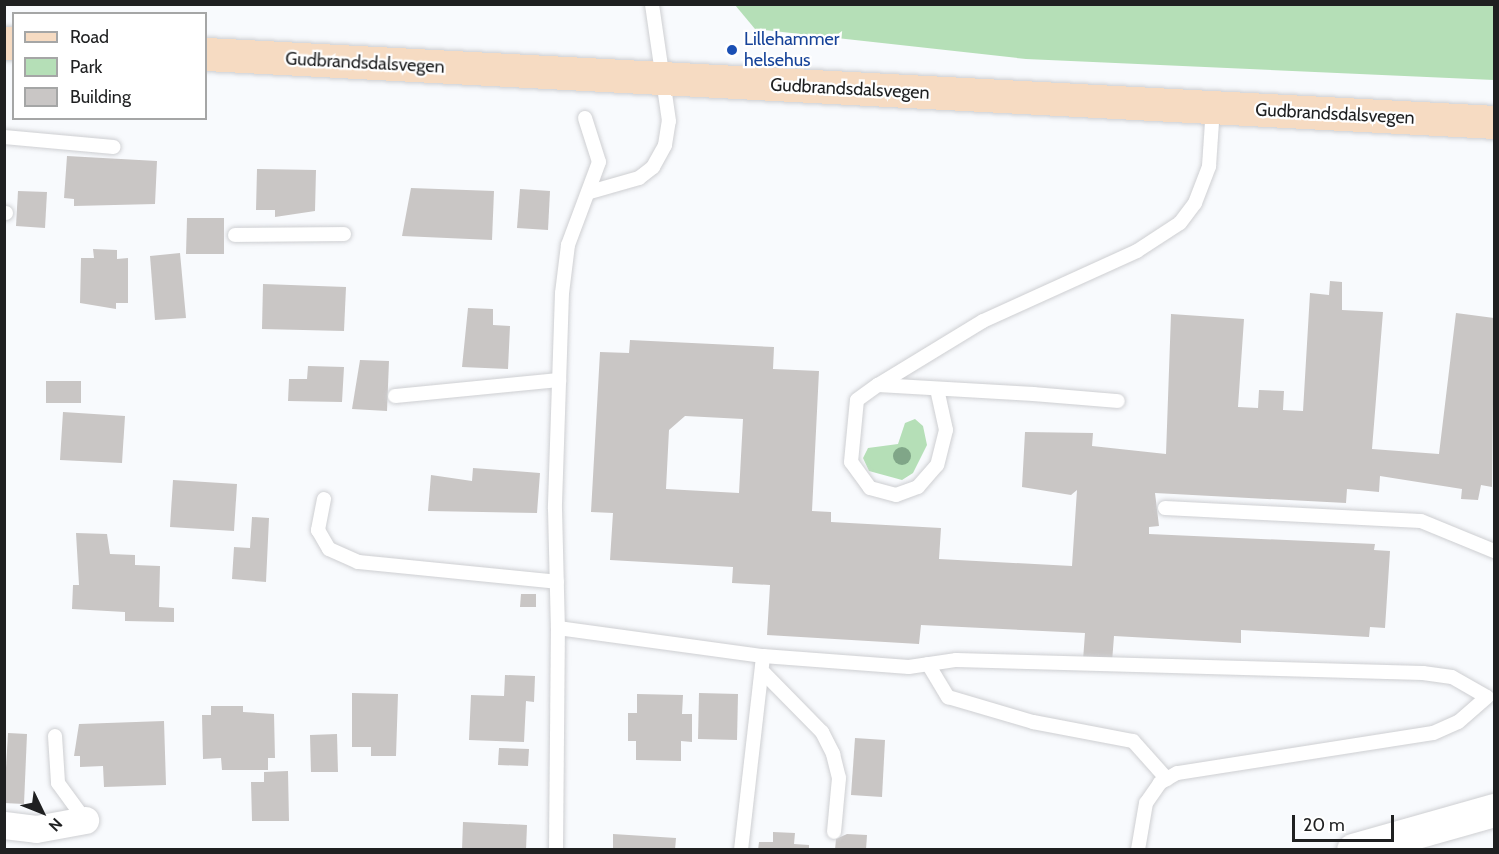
<!DOCTYPE html>
<html>
<head>
<meta charset="utf-8">
<style>
  body { margin:0 }
  #map { position:relative; width:1499px; height:854px; overflow:hidden; background:#f8fafd; font-family:Cabin,sans-serif }
  div>[style] { position:absolute }
  .green>* { inset:0; background:#b5dfb7 }
  .building>* { inset:0; background:#c9c6c5 }
  .roads { filter:drop-shadow(0 0 2px #cecfd2) drop-shadow(0 0 2px #cecfd2) }
  .service>* { height:14px; margin:-7px; padding:0 7px; transform-origin:7px; border-radius:7px; background:#fff }
  .minor>* { height:27px; margin:-13.5px; padding:0 13.5px; transform-origin:13.5px; border-radius:13.5px; background:#fff }
  .tertiary>* { height:33px; margin:-16.5px; padding:0 16.5px; transform-origin:16.5px; border-radius:16.5px; background:#fff }
  .secondary>* { height:33px; margin:-16.5px; padding:0 16.5px; transform-origin:16.5px; border-radius:16.5px; background:#f6dbc2 }
  .trees>* { width:18px; height:18px; margin:-9px; border-radius:50%; background:#80a688 }
  .dots>* { width:16px; height:16px; translate:-50% -50%; box-sizing:border-box; border:3px solid #fff; border-radius:50% }
  span { translate:-50% -50%; white-space:nowrap; text-align:center; line-height:1.15; -webkit-text-stroke:4.5px #fff; paint-order:stroke }
  .transit-label { font-size:18px; color:#164399 }
  .left { translate:0 -50%; text-align:left }
  .street-label { font-size:18px; color:#1f2021 }
  .frame { position:absolute; inset:0; border:6px solid #1f2021; pointer-events:none }
  .legend { position:absolute; left:12px; top:12px; width:195px; height:108px; box-sizing:border-box; background:#fff; border:2px solid #a5a6a6; margin:0; padding:8px 10px; list-style:none; font-size:18px; color:#1f2021 }
  .legend li { display:flex; align-items:center; gap:12px; height:30px }
  .legend b { width:30px; border:2px solid #a5a6a6 }
  .north { position:absolute; left:12px; top:782px; width:60px; height:60px; -webkit-text-stroke:4px #fff; paint-order:stroke; rotate:133deg; font-size:16px; font-weight:700; line-height:24px; text-align:center; color:#1f2021 }
  .north::after { content:''; display:block; margin:auto; width:21px; height:27px; background:#1f2021; clip-path:polygon(50% 0,100% 100%,50% 72%,0 100%) }
  .scale { position:absolute; left:1292px; top:815px; width:102px; height:27px; box-sizing:border-box; border:3px solid #1f2021; border-top:0; padding-left:8px; font-size:18px; line-height:21px; white-space:nowrap; color:#1f2021; -webkit-text-stroke:4px #fff; paint-order:stroke }
</style>
</head>
<body>
<div id="map">
  <div class="green">
    <i style="clip-path:polygon(735px 5px,1494px 5px,1494px 80px,1026px 59px,755px 29px)"></i>
    <i style="clip-path:polygon(915px 419px,923px 426px,927px 445px,913px 473px,902px 480px,869px 471px,863px 458px,868px 448px,898px 444px,905px 423px)"></i>
  </div>
  <div class="building">
    <i style="clip-path:polygon(67px 156px,157px 161px,155px 204px,74px 206px,74px 199px,64px 198px)"></i>
    <i style="clip-path:polygon(257px 169px,316px 170px,315px 211px,275px 217px,275px 210px,256px 210px)"></i>
    <i style="clip-path:polygon(411px 188px,494px 191px,492px 240px,402px 236px)"></i>
    <i style="clip-path:polygon(520px 189px,550px 191px,548px 230px,517px 228px)"></i>
    <i style="clip-path:polygon(18px 191px,47px 192px,45px 228px,16px 226px)"></i>
    <i style="clip-path:polygon(187px 218px,224px 218px,224px 254px,186px 254px)"></i>
    <i style="clip-path:polygon(93px 249px,117px 250px,117px 259px,128px 258px,128px 303px,116px 303px,116px 309px,80px 303px,81px 258px,94px 258px)"></i>
    <i style="clip-path:polygon(180px 253px,186px 318px,155px 320px,150px 256px)"></i>
    <i style="clip-path:polygon(evenodd,1330px 281px,1342px 282px,1342px 310px,1383px 312px,1372px 449px,1439px 454px,1456px 313px,1494px 318px,1492px 487px,1481px 485px,1478px 500px,1461px 499px,1462px 489px,1380px 476px,1379px 492px,1347px 489px,1346px 503px,1155px 493px,1159px 526px,1149px 527px,1149px 534px,1375px 544px,1374px 550px,1390px 551px,1385px 628px,1370px 627px,1369px 637px,1241px 630px,1241px 643px,1114px 636px,1112px 662px,1083px 660px,1085px 633px,921px 625px,919px 644px,767px 635px,770px 585px,732px 583px,733px 567px,610px 560px,613px 513px,591px 512px,600px 352px,629px 353px,630px 340px,774px 347px,773px 369px,819px 371px,812px 511px,831px 512px,831px 522px,941px 528px,939px 559px,1072px 566px,1077px 490px,1071px 495px,1022px 487px,1025px 432px,1093px 433px,1092px 446px,1166px 454px,1171px 314px,1244px 319px,1238px 407px,1258px 408px,1259px 390px,1284px 391px,1283px 410px,1303px 411px,1310px 293px,1329px 295px,1330px 281px,685px 416px,743px 419px,739px 493px,666px 489px,669px 430px,685px 416px)"></i>
    <i style="clip-path:polygon(263px 284px,346px 287px,344px 331px,262px 329px)"></i>
    <i style="clip-path:polygon(468px 308px,493px 309px,493px 325px,510px 326px,508px 369px,462px 367px)"></i>
    <i style="clip-path:polygon(360px 360px,389px 361px,387px 411px,352px 409px)"></i>
    <i style="clip-path:polygon(308px 366px,344px 367px,342px 402px,288px 401px,289px 379px,307px 379px)"></i>
    <i style="clip-path:polygon(46px 381px,81px 381px,81px 403px,46px 403px)"></i>
    <i style="clip-path:polygon(63px 412px,125px 416px,122px 463px,60px 460px)"></i>
    <i style="clip-path:polygon(473px 468px,540px 473px,537px 513px,428px 511px,431px 475px,472px 481px)"></i>
    <i style="clip-path:polygon(173px 480px,237px 484px,234px 531px,170px 527px)"></i>
    <i style="clip-path:polygon(252px 517px,269px 518px,266px 582px,232px 579px,234px 547px,250px 548px)"></i>
    <i style="clip-path:polygon(76px 533px,107px 534px,110px 554px,135px 555px,135px 565px,160px 566px,159px 607px,174px 608px,174px 622px,125px 621px,125px 612px,72px 609px,73px 585px,79px 585px)"></i>
    <i style="clip-path:polygon(521px 594px,536px 594px,536px 607px,520px 607px)"></i>
    <i style="clip-path:polygon(505px 675px,535px 676px,534px 702px,526px 701px,524px 742px,469px 740px,471px 695px,504px 696px)"></i>
    <i style="clip-path:polygon(352px 693px,398px 694px,396px 756px,371px 756px,371px 747px,352px 747px)"></i>
    <i style="clip-path:polygon(699px 693px,738px 694px,737px 740px,698px 739px)"></i>
    <i style="clip-path:polygon(637px 694px,683px 695px,682px 714px,692px 714px,692px 742px,681px 741px,681px 761px,636px 760px,636px 741px,628px 741px,628px 713px,637px 713px)"></i>
    <i style="clip-path:polygon(211px 706px,243px 706px,243px 712px,274px 714px,275px 758px,268px 758px,268px 770px,222px 770px,221px 758px,203px 759px,202px 715px,211px 715px)"></i>
    <i style="clip-path:polygon(164px 721px,166px 785px,104px 787px,103px 766px,80px 767px,80px 756px,74px 756px,79px 724px)"></i>
    <i style="clip-path:polygon(8px 733px,27px 734px,24px 804px,4px 803px)"></i>
    <i style="clip-path:polygon(337px 734px,338px 772px,311px 772px,310px 735px)"></i>
    <i style="clip-path:polygon(855px 738px,885px 740px,882px 797px,851px 795px)"></i>
    <i style="clip-path:polygon(499px 748px,529px 749px,528px 766px,498px 765px)"></i>
    <i style="clip-path:polygon(288px 771px,289px 821px,252px 821px,251px 782px,264px 782px,264px 772px)"></i>
    <i style="clip-path:polygon(463px 822px,527px 825px,526px 850px,462px 850px)"></i>
    <i style="clip-path:polygon(773px 832px,795px 833px,794px 844px,809px 845px,809px 850px,758px 850px,759px 842px,773px 842px)"></i>
    <i style="clip-path:polygon(613px 834px,676px 838px,675px 850px,613px 850px)"></i>
    <i style="clip-path:polygon(847px 834px,867px 835px,866px 850px,835px 850px,836px 839px)"></i>
  </div>
  <div class="roads">
    <div class="service">
      <i style="left:585px;top:118px;width:46px;rotate:72.3deg"></i>
      <i style="left:599px;top:162px;width:89px;rotate:110.5deg"></i>
      <i style="left:568px;top:245px;width:48px;rotate:97.1deg"></i>
      <i style="left:562px;top:293px;width:216px;rotate:91.9deg"></i>
      <i style="left:555px;top:509px;width:119px;rotate:88.6deg"></i>
      <i style="left:558px;top:628px;width:207px;rotate:7.8deg"></i>
      <i style="left:763px;top:656px;width:146px;rotate:4.3deg"></i>
      <i style="left:909px;top:667px;width:48px;rotate:-8.5deg"></i>
      <i style="left:956px;top:660px;width:467px;rotate:1.6deg"></i>
      <i style="left:1423px;top:673px;width:29px;rotate:8deg"></i>
      <i style="left:1452px;top:677px;width:40px;rotate:29.7deg"></i>
      <i style="left:1487px;top:697px;width:38px;rotate:139deg"></i>
      <i style="left:1458px;top:722px;width:27px;rotate:156deg"></i>
      <i style="left:1433px;top:733px;width:259px;rotate:171.1deg"></i>
      <i style="left:1177px;top:773px;width:20px;rotate:150deg"></i>
      <i style="left:1160px;top:783px;width:24px;rotate:125deg"></i>
      <i style="left:1146px;top:803px;width:48px;rotate:99.7deg"></i>
      <i style="left:4px;top:137px;width:110px;rotate:5.2deg"></i>
      <i style="left:590px;top:192px;width:51px;rotate:-15.9deg"></i>
      <i style="left:639px;top:178px;width:18px;rotate:-38deg"></i>
      <i style="left:653px;top:167px;width:25px;rotate:-61deg"></i>
      <i style="left:665px;top:145px;width:24px;rotate:-81deg"></i>
      <i style="left:669px;top:121px;width:118px;rotate:-98.3deg"></i>
      <i style="left:4px;top:213px;width:2px"></i>
      <i style="left:235px;top:235px;width:109px;rotate:-0.5deg"></i>
      <i style="left:878px;top:385px;width:123px;rotate:-31.4deg"></i>
      <i style="left:983px;top:321px;width:169px;rotate:-24.4deg"></i>
      <i style="left:1137px;top:251px;width:51px;rotate:-33.1deg"></i>
      <i style="left:1180px;top:223px;width:25px;rotate:-53deg"></i>
      <i style="left:1195px;top:203px;width:40px;rotate:-69deg"></i>
      <i style="left:1209px;top:166px;width:59px;rotate:-86.1deg"></i>
      <i style="left:937px;top:389px;width:42px;rotate:77.6deg"></i>
      <i style="left:946px;top:430px;width:36px;rotate:104deg"></i>
      <i style="left:937px;top:465px;width:29px;rotate:131deg"></i>
      <i style="left:918px;top:487px;width:23px;rotate:160deg"></i>
      <i style="left:896px;top:495px;width:27px;rotate:-165deg"></i>
      <i style="left:870px;top:488px;width:32px;rotate:-126deg"></i>
      <i style="left:851px;top:462px;width:62px;rotate:-84.5deg"></i>
      <i style="left:857px;top:400px;width:26px;rotate:-36deg"></i>
      <i style="left:878px;top:385px;width:156px;rotate:3.3deg"></i>
      <i style="left:1034px;top:394px;width:84px;rotate:4.8deg"></i>
      <i style="left:395px;top:396px;width:165px;rotate:-5.6deg"></i>
      <i style="left:324px;top:499px;width:32px;rotate:101deg"></i>
      <i style="left:318px;top:530px;width:22px;rotate:60deg"></i>
      <i style="left:329px;top:549px;width:32px;rotate:24deg"></i>
      <i style="left:358px;top:562px;width:200px;rotate:5.7deg"></i>
      <i style="left:1165px;top:508px;width:256px;rotate:2.9deg"></i>
      <i style="left:1421px;top:521px;width:79px;rotate:22.3deg"></i>
      <i style="left:928px;top:664px;width:39px;rotate:59deg"></i>
      <i style="left:948px;top:697px;width:89px;rotate:16.4deg"></i>
      <i style="left:1033px;top:722px;width:102px;rotate:10.8deg"></i>
      <i style="left:1133px;top:741px;width:51px;rotate:48.2deg"></i>
      <i style="left:762px;top:671px;width:86px;rotate:45.5deg"></i>
      <i style="left:822px;top:732px;width:25px;rotate:63deg"></i>
      <i style="left:833px;top:754px;width:25px;rotate:76deg"></i>
      <i style="left:839px;top:778px;width:54px;rotate:95.3deg"></i>
      <i style="left:55px;top:736px;width:47px;rotate:86.3deg"></i>
      <i style="left:58px;top:783px;width:46px;rotate:53.9deg"></i>
      <i style="left:556px;top:850px;width:222px;rotate:-89.5deg"></i>
      <i style="left:741px;top:850px;width:195px;rotate:-83.5deg"></i>
    </div>
    <div class="minor">
      <i style="left:4px;top:825px;width:32px;rotate:7deg"></i>
      <i style="left:36px;top:829px;width:50px;rotate:-10.4deg"></i>
    </div>
    <div class="tertiary">
      <i style="left:1353px;top:850px;width:147px;rotate:-15.8deg"></i>
    </div>
    <div class="secondary">
      <i style="left:4px;top:43px;width:10px"></i>
      <i style="left:206px;top:54px;width:1290px;rotate:3.02deg"></i>
    </div>
  </div>
  <div class="trees">
    <i style="left:902px;top:456px"></i>
  </div>
  <div class="dots">
    <i style="left:732px;top:50px;background:#1a4fb4"></i>
  </div>
  <div class="transit-label">
    <span class="left" style="left:744px;top:50px">Lillehammer<br>helsehus</span>
  </div>
  <div class="street-label">
    <span style="left:365px;top:63px;rotate:3deg">Gudbrandsdalsvegen</span>
    <span style="left:850px;top:89px;rotate:3deg">Gudbrandsdalsvegen</span>
    <span style="left:1335px;top:114px;rotate:3deg">Gudbrandsdalsvegen</span>
  </div>
  <div class="frame"></div>
  <ul class="legend">
  <li><b style="height:8px;background:#f6dbc2"></b>Road</li>
  <li><b style="height:16px;background:#b5dfb7"></b>Park</li>
  <li><b style="height:16px;background:#c9c6c5"></b>Building</li>
  </ul>
  <div class="north">N</div>
  <div class="scale">20 m</div>
</div>
</body>
</html>
